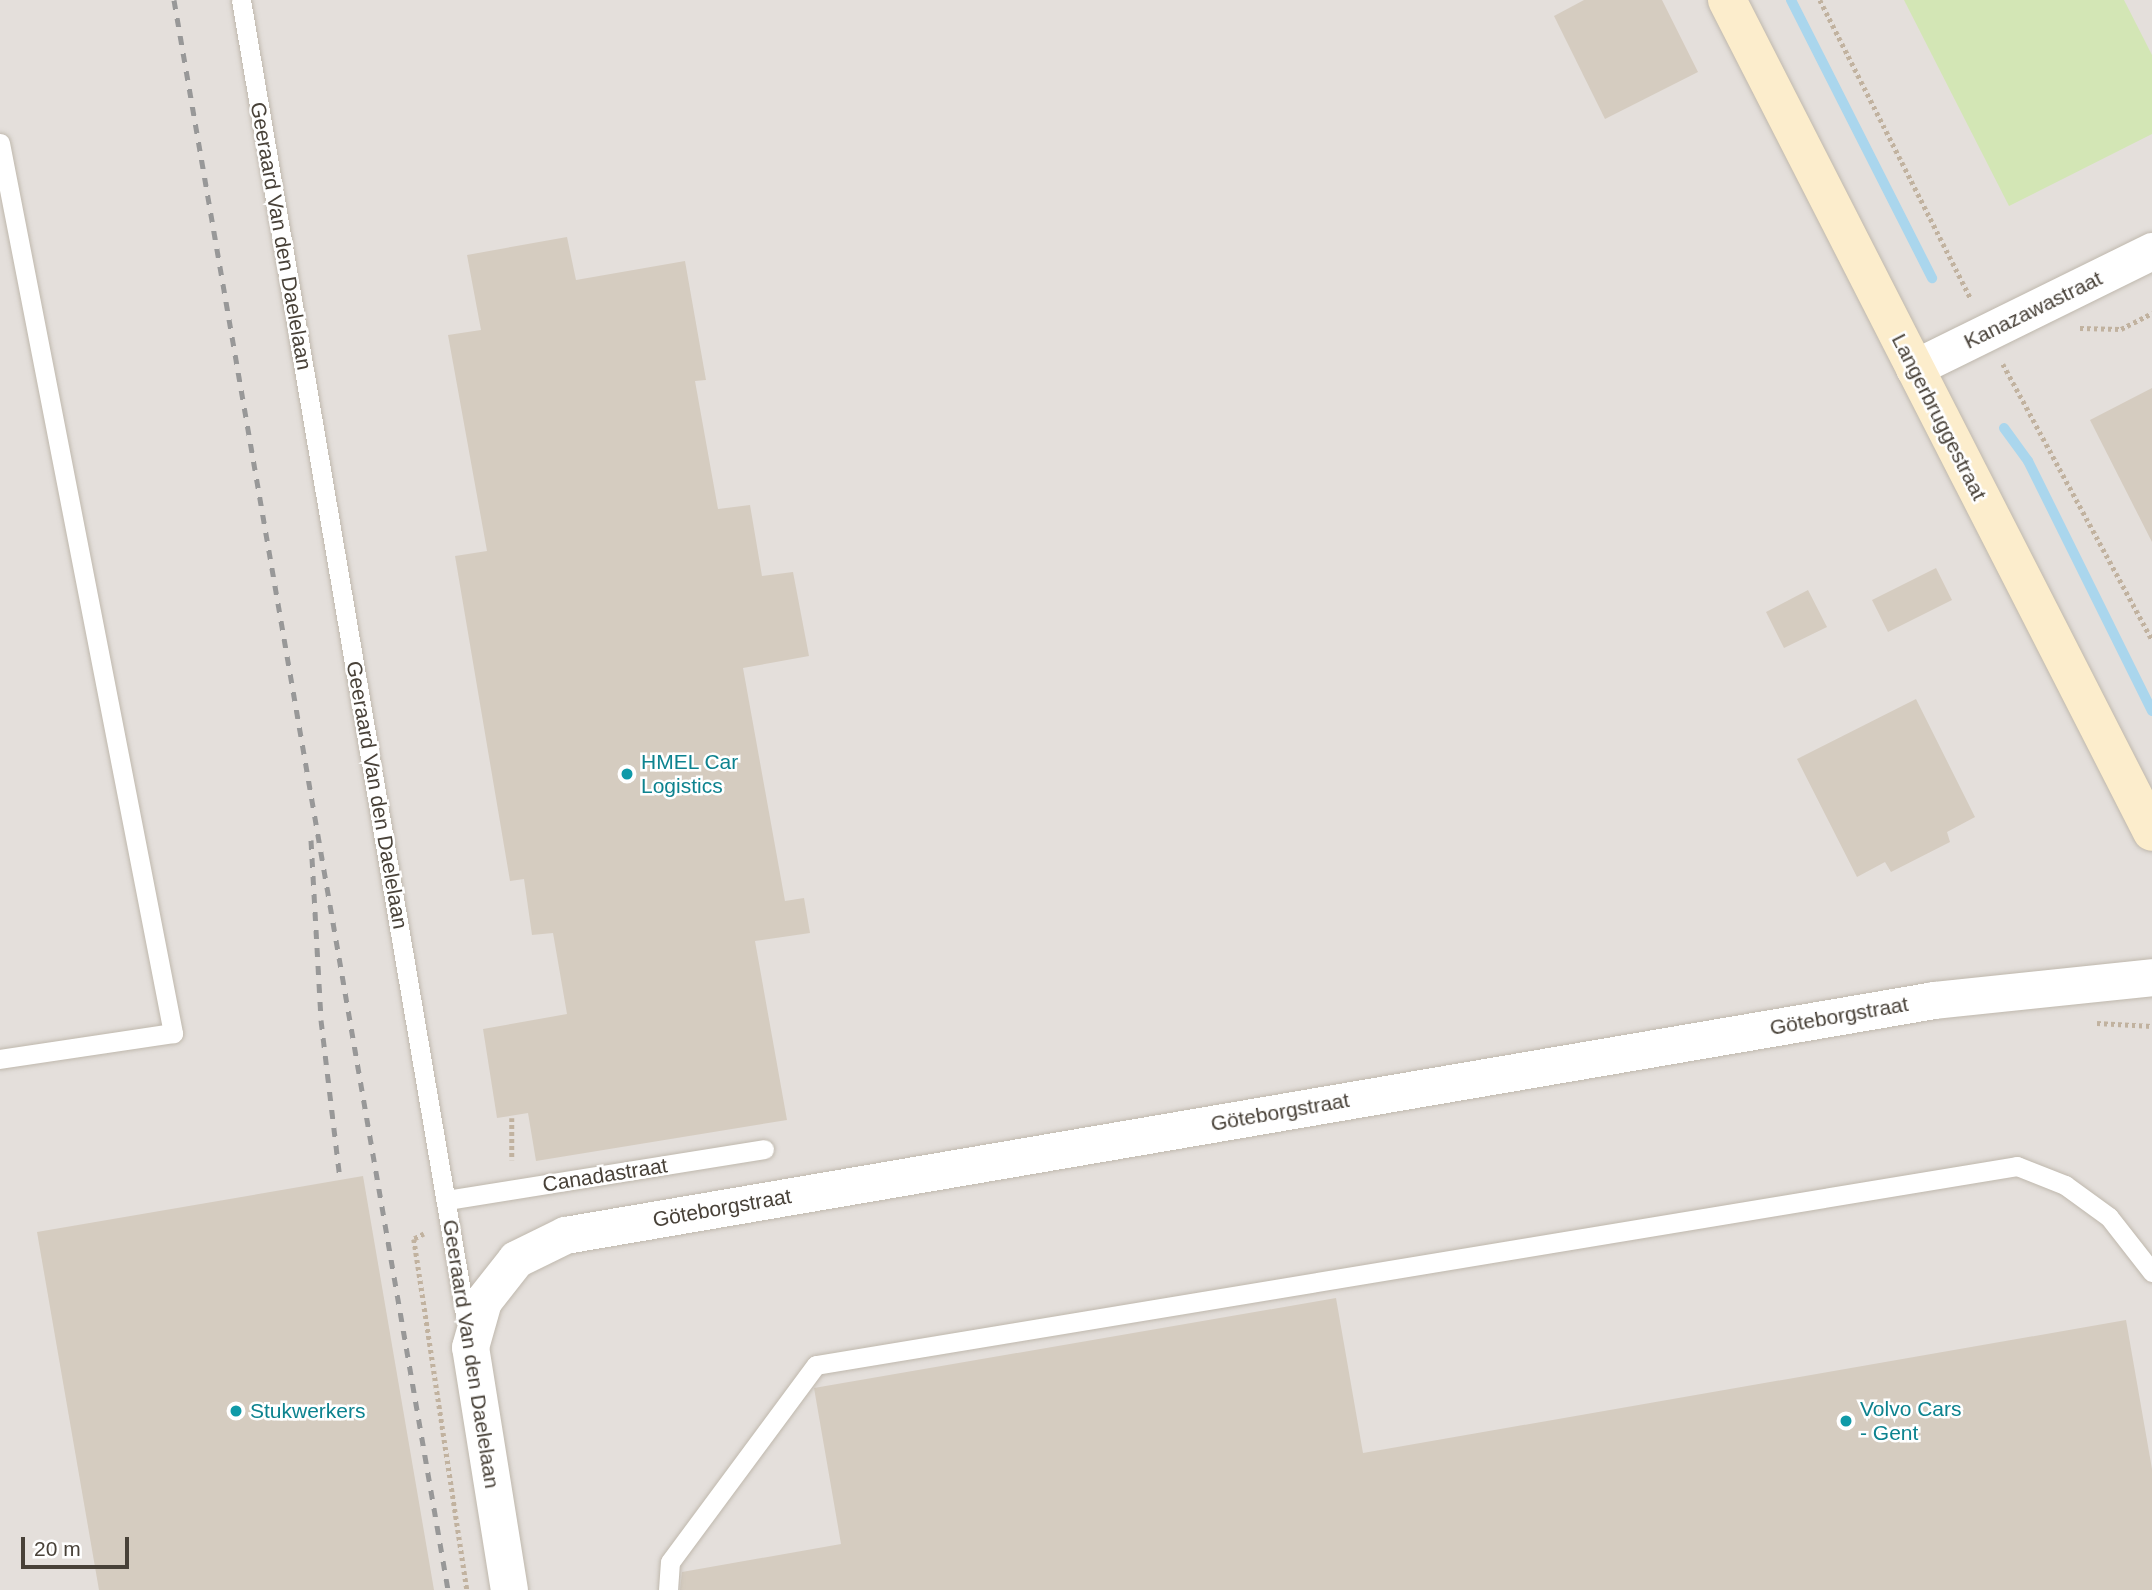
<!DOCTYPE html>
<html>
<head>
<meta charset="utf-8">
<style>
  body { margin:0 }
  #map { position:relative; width:2152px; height:1590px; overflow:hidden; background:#f4f0ea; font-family:Helvetica,sans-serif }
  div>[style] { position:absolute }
  .industrial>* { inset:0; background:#e4dfdb }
  .green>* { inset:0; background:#d3e6b5 }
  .stream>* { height:10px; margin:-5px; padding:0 5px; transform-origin:5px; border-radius:5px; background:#aad6ed }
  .building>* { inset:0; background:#d5ccc0 }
  .path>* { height:4.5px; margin-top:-2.25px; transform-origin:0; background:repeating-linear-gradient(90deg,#c1b29f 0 3.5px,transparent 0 7px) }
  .roads { filter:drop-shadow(0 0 2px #bfb8ad) drop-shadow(0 0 2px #bfb8ad) }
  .service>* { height:19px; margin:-9.5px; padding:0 9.5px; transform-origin:9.5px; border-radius:9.5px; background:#fff }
  .minor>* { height:37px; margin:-18.5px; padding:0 18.5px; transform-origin:18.5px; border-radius:18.5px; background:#fff }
  .secondary>* { height:38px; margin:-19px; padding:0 19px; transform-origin:19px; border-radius:19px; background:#fcedcc }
  .rail>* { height:5px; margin-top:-2.5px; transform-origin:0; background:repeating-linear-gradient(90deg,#989898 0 9px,transparent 0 18px) }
  .dots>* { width:19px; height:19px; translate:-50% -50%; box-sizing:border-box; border:4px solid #fff; border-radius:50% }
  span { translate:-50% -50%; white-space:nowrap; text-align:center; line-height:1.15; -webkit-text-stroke:5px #fff; paint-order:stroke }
  .street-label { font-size:21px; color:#484138 }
  .culture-label { font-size:21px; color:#0d838f }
  .left { translate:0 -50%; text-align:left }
  .scale { position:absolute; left:21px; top:1537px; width:108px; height:32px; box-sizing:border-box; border:4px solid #484138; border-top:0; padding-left:9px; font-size:21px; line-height:24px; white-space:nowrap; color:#484138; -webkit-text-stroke:5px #fff; paint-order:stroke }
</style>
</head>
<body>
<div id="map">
  <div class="industrial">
    <i style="clip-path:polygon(0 0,2152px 0,2152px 1590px,0 1590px)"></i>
  </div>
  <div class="green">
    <i style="clip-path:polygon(1904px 0,2124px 0,2152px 55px,2152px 134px,2009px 206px)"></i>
  </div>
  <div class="stream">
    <i style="left:1791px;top:0;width:312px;rotate:63.1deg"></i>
    <i style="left:2004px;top:428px;width:41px;rotate:54deg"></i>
    <i style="left:2028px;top:461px;width:279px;rotate:63.6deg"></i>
  </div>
  <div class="building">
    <i style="clip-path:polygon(1584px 0,1662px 0,1698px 72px,1605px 119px,1554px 16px)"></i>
    <i style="clip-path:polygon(567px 237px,576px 280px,685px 261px,706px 380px,695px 381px,718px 509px,750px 505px,762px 576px,793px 572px,809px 656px,743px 668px,785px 901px,804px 898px,810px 933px,755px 941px,787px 1120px,536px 1161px,528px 1113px,497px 1118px,483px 1029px,567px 1014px,553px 933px,532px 935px,524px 879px,510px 881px,455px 556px,487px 551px,448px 335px,481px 330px,467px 255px)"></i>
    <i style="clip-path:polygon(2152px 388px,2152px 542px,2090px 420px)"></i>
    <i style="clip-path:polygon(1936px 568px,1952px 600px,1888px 632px,1872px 600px)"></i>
    <i style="clip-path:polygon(1808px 590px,1827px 627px,1784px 648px,1766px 612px)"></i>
    <i style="clip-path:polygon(1916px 699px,1975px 817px,1947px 832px,1950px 842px,1891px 872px,1885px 862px,1857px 877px,1797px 759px)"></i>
    <i style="clip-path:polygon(363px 1176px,434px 1590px,99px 1590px,37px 1232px)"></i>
    <i style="clip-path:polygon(1336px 1298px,1363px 1453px,2126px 1320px,2152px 1469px,2152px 1590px,680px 1590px,682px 1572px,841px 1544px,814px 1388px)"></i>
  </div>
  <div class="path">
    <i style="left:1820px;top:0;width:335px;rotate:63.2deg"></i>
    <i style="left:2080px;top:328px;width:41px;rotate:1.4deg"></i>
    <i style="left:2121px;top:329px;width:35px;rotate:-27deg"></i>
    <i style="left:2003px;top:364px;width:314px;rotate:61.6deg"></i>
    <i style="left:2097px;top:1023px;width:55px;rotate:3.1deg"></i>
    <i style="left:512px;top:1118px;width:42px;rotate:90deg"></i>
    <i style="left:424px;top:1234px;width:11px;rotate:153deg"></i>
    <i style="left:414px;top:1239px;width:355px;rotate:81.4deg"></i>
  </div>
  <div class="roads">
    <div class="service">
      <i style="left:241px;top:0;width:1346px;rotate:80.33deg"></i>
      <i style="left:0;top:143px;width:907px;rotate:79deg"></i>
      <i style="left:173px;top:1033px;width:175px;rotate:171.5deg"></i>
      <i style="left:447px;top:1200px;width:321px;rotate:-9.1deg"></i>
      <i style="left:668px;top:1590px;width:28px;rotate:-86deg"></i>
      <i style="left:670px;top:1562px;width:245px;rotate:-53.5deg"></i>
      <i style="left:816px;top:1365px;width:1217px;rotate:-9.41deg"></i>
      <i style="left:2017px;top:1166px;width:52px;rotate:21.6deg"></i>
      <i style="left:2065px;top:1185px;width:54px;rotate:36deg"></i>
      <i style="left:2109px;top:1217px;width:70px;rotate:52deg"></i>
    </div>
    <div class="minor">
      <i style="left:1914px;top:368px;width:265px;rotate:-26.2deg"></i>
      <i style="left:509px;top:1590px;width:246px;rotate:-99.1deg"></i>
      <i style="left:470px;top:1347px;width:48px;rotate:-74.2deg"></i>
      <i style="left:483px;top:1301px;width:53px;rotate:-51.8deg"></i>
      <i style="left:516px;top:1259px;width:55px;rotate:-26.1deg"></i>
      <i style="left:565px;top:1235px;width:1389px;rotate:-9.74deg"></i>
      <i style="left:1934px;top:1000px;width:219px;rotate:-6deg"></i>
    </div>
    <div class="secondary">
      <i style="left:1727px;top:0;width:934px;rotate:62.94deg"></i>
    </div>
  </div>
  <div class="rail">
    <i style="left:174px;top:0;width:1613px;rotate:80.22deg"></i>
    <i style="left:311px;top:840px;width:180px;rotate:86.8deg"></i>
    <i style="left:321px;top:1020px;width:161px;rotate:83.2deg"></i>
  </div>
  <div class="dots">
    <i style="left:627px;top:774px;background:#0f9aa8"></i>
    <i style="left:236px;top:1411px;background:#0f9aa8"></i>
    <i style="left:1846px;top:1421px;background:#0f9aa8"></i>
  </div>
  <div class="street-label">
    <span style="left:281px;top:236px;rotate:80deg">Geeraard Van den Daelelaan</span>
    <span style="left:2033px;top:310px;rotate:-26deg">Kanazawastraat</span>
    <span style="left:1939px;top:417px;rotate:63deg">Langerbruggestraat</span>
    <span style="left:377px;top:795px;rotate:80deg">Geeraard Van den Daelelaan</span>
    <span style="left:1839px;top:1016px;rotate:-10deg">Göteborgstraat</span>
    <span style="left:1280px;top:1112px;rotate:-10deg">Göteborgstraat</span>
    <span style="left:605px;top:1175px;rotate:-9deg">Canadastraat</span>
    <span style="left:722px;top:1208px;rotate:-10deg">Göteborgstraat</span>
    <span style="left:471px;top:1354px;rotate:81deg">Geeraard Van den Daelelaan</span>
  </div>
  <div class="culture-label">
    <span class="left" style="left:641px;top:774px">HMEL Car<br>Logistics</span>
    <span class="left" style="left:1860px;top:1421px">Volvo Cars<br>- Gent</span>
    <span class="left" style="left:250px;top:1411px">Stukwerkers</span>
  </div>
  <div class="scale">20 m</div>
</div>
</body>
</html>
